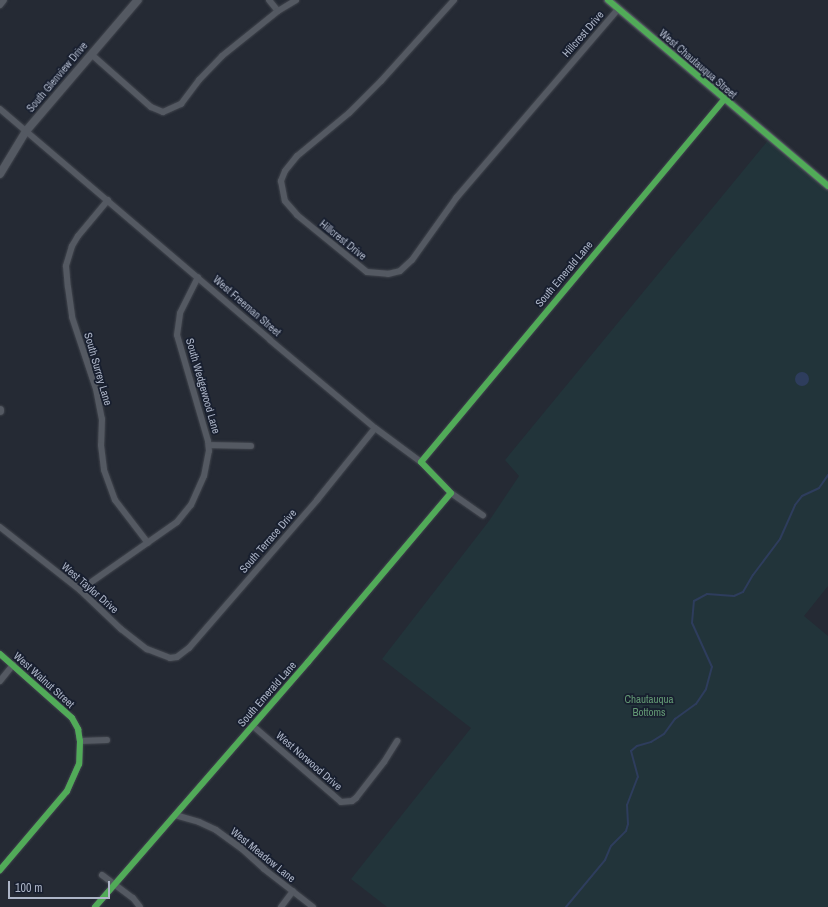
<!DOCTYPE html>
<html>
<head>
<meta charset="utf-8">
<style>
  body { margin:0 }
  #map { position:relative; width:828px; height:907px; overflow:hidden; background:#252a34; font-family:"Archivo Narrow",sans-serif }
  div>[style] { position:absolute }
  .green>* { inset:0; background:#22343a }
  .water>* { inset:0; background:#2e3d5d }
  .round { border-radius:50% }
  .stream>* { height:2px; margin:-1px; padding:0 1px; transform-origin:1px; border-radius:1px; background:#2e3d5d }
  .roads { filter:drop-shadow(0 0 1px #41454d) drop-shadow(0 0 1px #41454d) }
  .minor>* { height:6px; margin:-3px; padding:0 3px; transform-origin:3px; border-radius:3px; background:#545962 }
  .tertiary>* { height:8px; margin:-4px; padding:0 4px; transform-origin:4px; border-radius:4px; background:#545962 }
  .cycleway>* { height:6px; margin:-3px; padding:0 3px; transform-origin:3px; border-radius:3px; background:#51ab58 }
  span { translate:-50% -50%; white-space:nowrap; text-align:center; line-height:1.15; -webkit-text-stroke:3.5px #181f2f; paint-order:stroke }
  .street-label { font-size:11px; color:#adb5c7 }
  .park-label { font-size:11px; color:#639974 }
  .scale { position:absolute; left:8px; top:881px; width:102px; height:18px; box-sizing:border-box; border:2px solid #adb5c7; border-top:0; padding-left:5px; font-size:12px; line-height:14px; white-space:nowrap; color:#adb5c7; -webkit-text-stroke:3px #181f2f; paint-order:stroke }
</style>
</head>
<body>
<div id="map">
  <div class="green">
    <i style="clip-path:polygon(770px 138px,828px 186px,828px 586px,804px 616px,828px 636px,828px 907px,387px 907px,351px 879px,471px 728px,382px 659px,489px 521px,519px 476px,505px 460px)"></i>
  </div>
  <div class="water">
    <i class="round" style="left:795px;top:372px;width:14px;height:14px"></i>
  </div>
  <div class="stream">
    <i style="left:566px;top:907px;width:61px;rotate:-50.3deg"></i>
    <i style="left:605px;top:860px;width:15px;rotate:-67deg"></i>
    <i style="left:611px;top:846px;width:21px;rotate:-45deg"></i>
    <i style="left:626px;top:831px;width:7px;rotate:-74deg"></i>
    <i style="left:628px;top:824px;width:19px;rotate:-93deg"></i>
    <i style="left:627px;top:805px;width:30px;rotate:-69deg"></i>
    <i style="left:638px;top:777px;width:27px;rotate:-105deg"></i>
    <i style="left:631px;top:751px;width:8px;rotate:-40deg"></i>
    <i style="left:637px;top:746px;width:15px;rotate:-16deg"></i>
    <i style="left:651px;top:742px;width:15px;rotate:-32deg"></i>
    <i style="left:664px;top:734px;width:19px;rotate:-54deg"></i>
    <i style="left:675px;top:719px;width:26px;rotate:-36deg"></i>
    <i style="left:696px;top:704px;width:18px;rotate:-56deg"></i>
    <i style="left:706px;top:689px;width:23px;rotate:-75deg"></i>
    <i style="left:712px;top:667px;width:48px;rotate:-114.4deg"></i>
    <i style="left:692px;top:623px;width:22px;rotate:-85deg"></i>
    <i style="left:694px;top:601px;width:15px;rotate:-28deg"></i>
    <i style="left:707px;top:594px;width:27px;rotate:4deg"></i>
    <i style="left:734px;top:596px;width:10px;rotate:-24deg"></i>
    <i style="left:743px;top:592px;width:20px;rotate:-60deg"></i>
    <i style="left:753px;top:575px;width:45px;rotate:-53.1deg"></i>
    <i style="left:780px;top:539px;width:37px;rotate:-66deg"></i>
    <i style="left:795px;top:505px;width:11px;rotate:-52deg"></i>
    <i style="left:802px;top:496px;width:19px;rotate:-25deg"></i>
    <i style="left:819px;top:488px;width:16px;rotate:-55deg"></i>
  </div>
  <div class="roads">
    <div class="minor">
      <i style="left:269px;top:0;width:14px;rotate:51deg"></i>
      <i style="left:454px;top:0;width:109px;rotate:132deg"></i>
      <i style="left:381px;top:81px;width:45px;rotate:135deg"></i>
      <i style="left:349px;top:113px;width:67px;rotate:140.4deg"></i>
      <i style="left:297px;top:156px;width:19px;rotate:129deg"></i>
      <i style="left:285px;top:171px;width:11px;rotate:112deg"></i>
      <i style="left:281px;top:181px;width:20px;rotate:79deg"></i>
      <i style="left:285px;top:201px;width:18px;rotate:49deg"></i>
      <i style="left:297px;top:215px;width:90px;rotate:39.2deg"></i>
      <i style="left:367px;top:272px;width:21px;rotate:5deg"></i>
      <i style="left:388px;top:274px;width:12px;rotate:-14deg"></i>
      <i style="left:400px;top:271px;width:16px;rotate:-43deg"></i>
      <i style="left:412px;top:260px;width:77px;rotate:-54.5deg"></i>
      <i style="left:457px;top:197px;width:248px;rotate:-49.4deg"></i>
      <i style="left:0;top:5px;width:6px;rotate:-51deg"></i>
      <i style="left:91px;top:54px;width:80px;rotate:41.5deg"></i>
      <i style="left:151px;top:107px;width:13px;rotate:23deg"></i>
      <i style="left:163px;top:112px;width:20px;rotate:-24deg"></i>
      <i style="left:181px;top:104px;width:30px;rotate:-53deg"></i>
      <i style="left:199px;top:80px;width:33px;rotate:-46deg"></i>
      <i style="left:222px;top:56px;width:72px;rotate:-38.8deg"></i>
      <i style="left:278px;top:11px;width:21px;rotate:-31deg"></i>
      <i style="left:0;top:109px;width:355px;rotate:40.5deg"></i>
      <i style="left:270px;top:340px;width:137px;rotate:40deg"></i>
      <i style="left:375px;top:428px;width:57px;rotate:36.5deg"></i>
      <i style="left:421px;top:462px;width:43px;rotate:45.9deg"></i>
      <i style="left:451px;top:493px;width:39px;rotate:35deg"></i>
      <i style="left:108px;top:200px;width:47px;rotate:129.8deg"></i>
      <i style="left:78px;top:236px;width:12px;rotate:121deg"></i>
      <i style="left:72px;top:246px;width:21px;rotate:107deg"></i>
      <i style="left:66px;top:266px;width:21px;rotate:85deg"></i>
      <i style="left:68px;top:287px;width:30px;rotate:82deg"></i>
      <i style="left:72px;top:317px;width:76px;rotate:71.6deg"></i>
      <i style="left:96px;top:389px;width:31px;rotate:79deg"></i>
      <i style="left:102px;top:419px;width:26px;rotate:92deg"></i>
      <i style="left:101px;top:445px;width:25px;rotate:83deg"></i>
      <i style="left:104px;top:470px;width:32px;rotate:70deg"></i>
      <i style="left:115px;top:500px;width:54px;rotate:52.5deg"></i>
      <i style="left:209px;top:445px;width:42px;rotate:1.4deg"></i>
      <i style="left:421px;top:462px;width:473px;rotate:-50.1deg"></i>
      <i style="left:0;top:527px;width:102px;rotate:38.2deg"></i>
      <i style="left:80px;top:590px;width:57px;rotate:43.6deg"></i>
      <i style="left:121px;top:629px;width:33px;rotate:38deg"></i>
      <i style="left:147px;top:649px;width:25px;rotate:21deg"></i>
      <i style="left:170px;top:658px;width:7px;rotate:-8deg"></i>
      <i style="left:177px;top:657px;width:15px;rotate:-37deg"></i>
      <i style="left:189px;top:648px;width:196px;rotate:-49.1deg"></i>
      <i style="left:317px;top:500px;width:92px;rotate:-51.1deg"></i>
      <i style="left:80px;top:590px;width:118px;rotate:-35deg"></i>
      <i style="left:177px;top:522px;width:22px;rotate:-51deg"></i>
      <i style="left:191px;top:505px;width:32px;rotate:-66deg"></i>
      <i style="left:204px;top:476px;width:25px;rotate:-79deg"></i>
      <i style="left:209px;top:451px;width:10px;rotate:-96deg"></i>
      <i style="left:208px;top:441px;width:110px;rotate:-106.3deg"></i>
      <i style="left:177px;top:335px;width:22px;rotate:-82deg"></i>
      <i style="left:180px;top:313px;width:40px;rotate:-63.4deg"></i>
      <i style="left:0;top:654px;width:96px;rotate:41.6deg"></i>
      <i style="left:72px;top:718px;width:13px;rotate:61deg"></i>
      <i style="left:78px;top:729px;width:12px;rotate:81deg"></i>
      <i style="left:80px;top:741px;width:23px;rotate:92deg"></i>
      <i style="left:79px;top:764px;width:30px;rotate:114deg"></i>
      <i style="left:67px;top:791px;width:104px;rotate:130.3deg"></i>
      <i style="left:0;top:681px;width:21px;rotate:-51deg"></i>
      <i style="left:253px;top:726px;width:116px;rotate:40.8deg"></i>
      <i style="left:341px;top:802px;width:11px;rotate:-5deg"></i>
      <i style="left:352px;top:801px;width:5px;rotate:-37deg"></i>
      <i style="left:356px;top:798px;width:46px;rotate:-52.1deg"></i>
      <i style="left:384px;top:762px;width:25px;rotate:-58deg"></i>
      <i style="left:80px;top:741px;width:27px;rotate:-2deg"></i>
      <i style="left:175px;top:815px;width:25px;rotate:16deg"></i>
      <i style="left:199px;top:822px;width:19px;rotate:25deg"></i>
      <i style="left:216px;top:830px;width:31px;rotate:36deg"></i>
      <i style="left:241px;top:848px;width:31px;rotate:42deg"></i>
      <i style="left:264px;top:869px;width:62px;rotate:37.8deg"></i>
      <i style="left:102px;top:875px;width:39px;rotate:37deg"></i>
      <i style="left:133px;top:898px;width:11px;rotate:52deg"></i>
      <i style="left:95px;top:907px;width:325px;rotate:-49deg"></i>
      <i style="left:308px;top:662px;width:221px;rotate:-49.8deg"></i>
      <i style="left:281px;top:907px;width:20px;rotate:-53deg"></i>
    </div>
    <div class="tertiary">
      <i style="left:608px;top:0;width:288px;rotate:40.2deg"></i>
      <i style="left:0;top:174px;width:50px;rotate:-58.8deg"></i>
      <i style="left:26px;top:131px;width:172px;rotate:-49.5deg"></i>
      <i style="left:0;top:410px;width:1px;rotate:90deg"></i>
    </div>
  </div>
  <div class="cycleway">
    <i style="left:608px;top:0;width:288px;rotate:40.2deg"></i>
    <i style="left:0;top:654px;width:96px;rotate:41.6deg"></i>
    <i style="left:72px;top:718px;width:13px;rotate:61deg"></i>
    <i style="left:78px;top:729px;width:12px;rotate:81deg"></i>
    <i style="left:80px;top:741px;width:23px;rotate:92deg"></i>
    <i style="left:79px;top:764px;width:30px;rotate:114deg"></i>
    <i style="left:67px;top:791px;width:104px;rotate:130.3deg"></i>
    <i style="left:95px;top:907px;width:325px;rotate:-49deg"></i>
    <i style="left:308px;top:662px;width:221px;rotate:-49.8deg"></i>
    <i style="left:451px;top:493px;width:43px;rotate:-134.1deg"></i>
    <i style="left:421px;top:462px;width:473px;rotate:-50.1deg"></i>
  </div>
  <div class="street-label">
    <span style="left:583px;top:34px;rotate:-49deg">Hillcrest Drive</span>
    <span style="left:698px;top:64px;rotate:41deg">West Chautauqua Street</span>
    <span style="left:57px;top:77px;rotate:-50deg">South Glenview Drive</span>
    <span style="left:343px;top:240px;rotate:39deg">Hillcrest Drive</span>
    <span style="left:564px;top:274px;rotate:-50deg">South Emerald Lane</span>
    <span style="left:247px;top:306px;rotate:41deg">West Freeman Street</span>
    <span style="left:98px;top:369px;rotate:74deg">South Surrey Lane</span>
    <span style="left:203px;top:386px;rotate:74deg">South Wedgewood Lane</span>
    <span style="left:268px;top:541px;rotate:-49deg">South Terrace Drive</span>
    <span style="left:90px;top:588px;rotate:41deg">West Taylor Drive</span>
    <span style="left:44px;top:680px;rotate:42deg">West Walnut Street</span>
    <span style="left:267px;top:694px;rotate:-49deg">South Emerald Lane</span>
    <span style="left:309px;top:761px;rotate:41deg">West Norwood Drive</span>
    <span style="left:263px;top:855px;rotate:39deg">West Meadow Lane</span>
  </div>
  <div class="park-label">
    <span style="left:649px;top:706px">Chautauqua<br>Bottoms</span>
  </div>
  <div class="scale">100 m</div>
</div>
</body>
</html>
